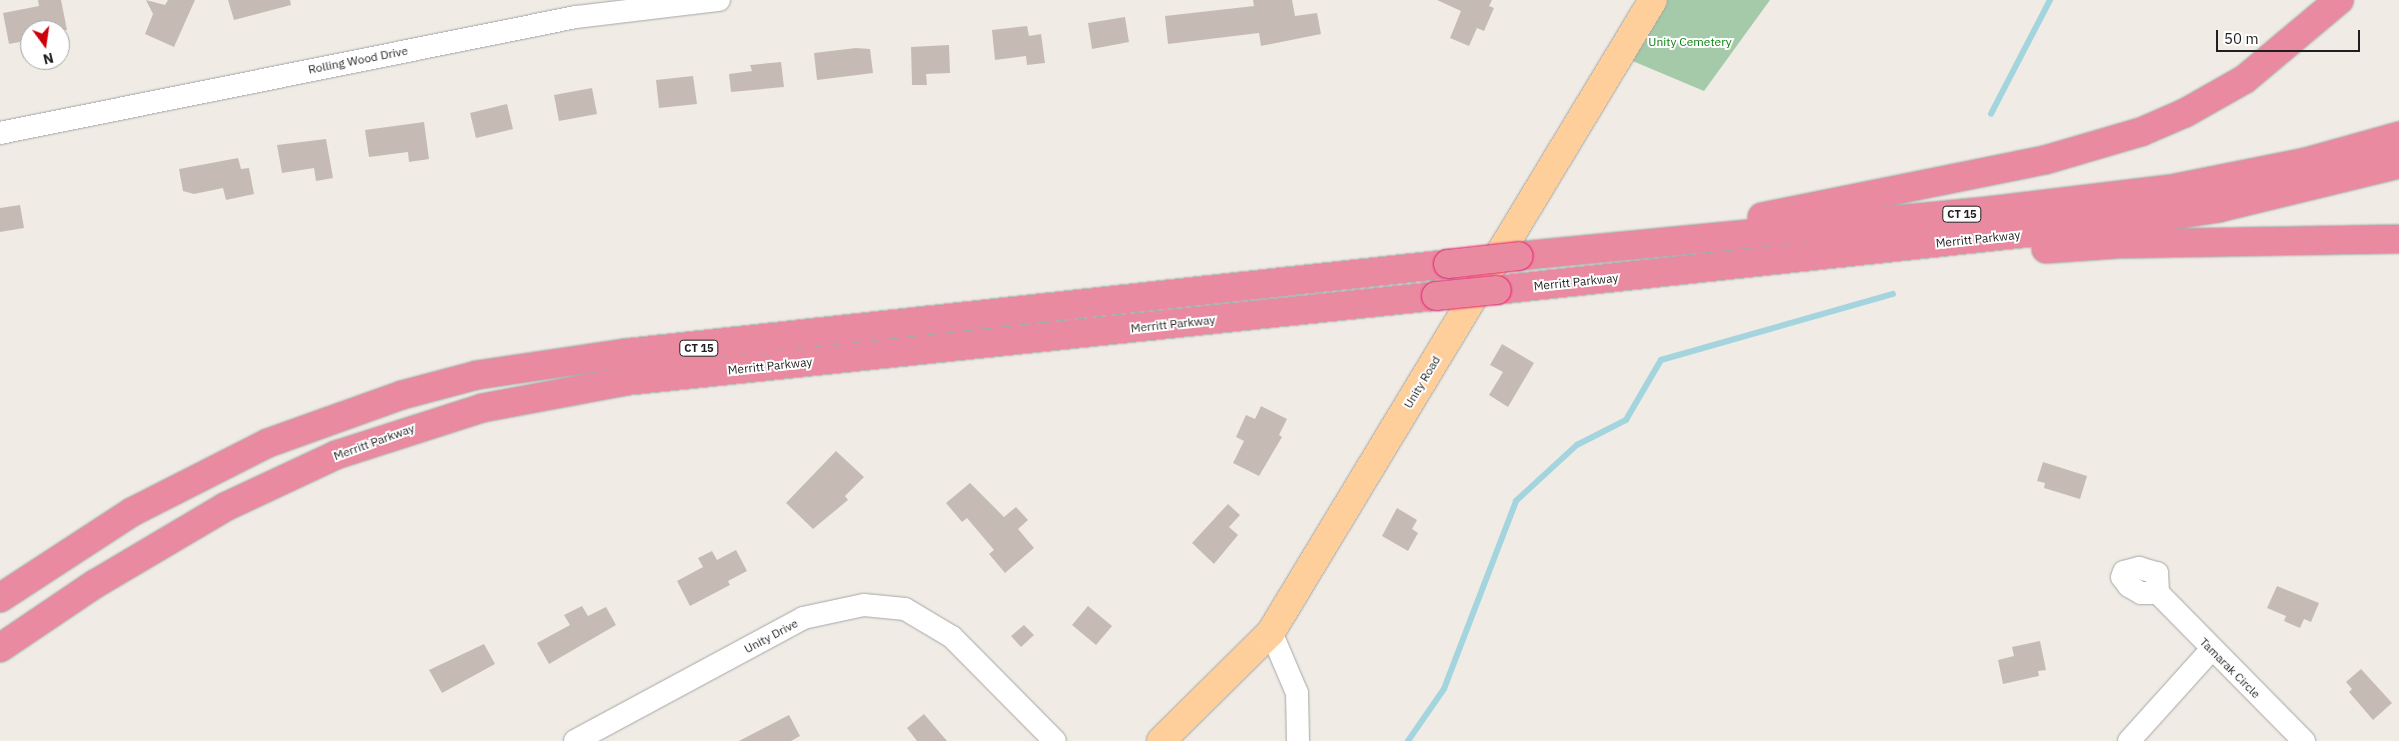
<!DOCTYPE html>
<html>
<head>
<meta charset="utf-8">
<style>
  body { margin:0 }
  #map { position:relative; width:2399px; height:741px; overflow:hidden; background:#f0ece5; font-family:"IBM Plex Sans",sans-serif }
  div>[style] { position:absolute }
  .cemetery>* { inset:0; background:#a5caa9 }
  .stream>* { height:5.5px; margin:-2.75px; padding:0 2.75px; transform-origin:2.75px; border-radius:2.75px; background:#a4d5df }
  .building>* { inset:0; background:#c5bbb4 }
  .roads { filter:drop-shadow(0 0 1px #a6a6a6) drop-shadow(0 0 1px #a6a6a6) }
  .minor>* { height:22px; margin:-11px; padding:0 11px; transform-origin:11px; border-radius:11px; background:#fff }
  .major>* { height:28px; margin:-14px; padding:0 14px; transform-origin:14px; border-radius:14px; background:#ffcf9b }
  .highway>* { height:28px; margin:-14px; padding:0 14px; transform-origin:14px; border-radius:14px; background:#ea8aa1 }
  .bridges { filter:drop-shadow(0 0 1px #e11f6b) drop-shadow(0 0 1px #e11f6b) }
  .highway-bridge>* { height:28px; margin:-14px; padding:0 14px; transform-origin:14px; border-radius:14px; background:#ea8aa1 }
  span { translate:-50% -50%; white-space:nowrap; text-align:center; line-height:1.15; -webkit-text-stroke:4px #fff; paint-order:stroke }
  .shield-label span { padding:1px 4px; background:#fff; border:1px solid; border-radius:4px; -webkit-text-stroke-width:0 }
  .shield-label { font-size:11px; color:#1f1f1f; font-weight:700 }
  .park-label { font-size:12px; color:#08820c }
  .street-label { font-size:12px; color:#1f1f1f }
  .north { position:absolute; left:20px; top:20px; width:50px; height:50px; box-sizing:border-box; background:#fff; border:1px solid #a5a5a5; border-radius:50%; rotate:166deg; font-size:14px; font-weight:700; line-height:20px; text-align:center; color:#1f1f1f }
  .north::after { content:''; display:block; margin:auto; width:18px; height:22px; background:#ce000b; clip-path:polygon(50% 0,100% 100%,50% 72%,0 100%) }
  .scale { position:absolute; left:2216px; top:30px; width:144px; height:22px; box-sizing:border-box; border:2px solid #1f1f1f; border-top:0; padding-left:6px; font-size:15px; line-height:18px; white-space:nowrap; color:#1f1f1f; -webkit-text-stroke:4px #fff; paint-order:stroke }
</style>
</head>
<body>
<div id="map">
  <div class="cemetery">
    <i style="clip-path:polygon(1660px 0,1770px 0,1704px 91px,1623px 57px)"></i>
  </div>
  <div class="stream">
    <i style="left:1991px;top:114px;width:128px;rotate:-62.6deg"></i>
    <i style="left:1408px;top:741px;width:63px;rotate:-55.3deg"></i>
    <i style="left:1444px;top:689px;width:201px;rotate:-69deg"></i>
    <i style="left:1516px;top:501px;width:83px;rotate:-42.6deg"></i>
    <i style="left:1577px;top:445px;width:55px;rotate:-27deg"></i>
    <i style="left:1626px;top:420px;width:69px;rotate:-59.7deg"></i>
    <i style="left:1661px;top:360px;width:241px;rotate:-15.9deg"></i>
  </div>
  <div class="building">
    <i style="clip-path:polygon(38px 0,61px 0,67px 30px,30px 30px,30px 40px,9px 44px,3px 13px,39px 6px)"></i>
    <i style="clip-path:polygon(146px 0,165px 5px,168px 0,195px 0,174px 47px,145px 34px,153px 14px)"></i>
    <i style="clip-path:polygon(228px 0,290px 0,291px 5px,234px 20px)"></i>
    <i style="clip-path:polygon(1253px 0,1292px 0,1295px 16px,1317px 13px,1321px 34px,1261px 46px,1259px 33px,1168px 44px,1165px 16px,1254px 6px)"></i>
    <i style="clip-path:polygon(1437px 0,1492px 0,1489px 6px,1494px 8px,1484px 31px,1477px 28px,1469px 46px,1450px 38px,1461px 11px)"></i>
    <i style="clip-path:polygon(1125px 17px,1129px 42px,1092px 49px,1088px 23px)"></i>
    <i style="clip-path:polygon(1027px 26px,1029px 36px,1041px 34px,1045px 63px,1027px 65px,1026px 56px,995px 60px,992px 30px)"></i>
    <i style="clip-path:polygon(949px 45px,950px 73px,926px 74px,927px 85px,912px 85px,911px 47px)"></i>
    <i style="clip-path:polygon(856px 48px,870px 49px,873px 73px,817px 80px,814px 53px)"></i>
    <i style="clip-path:polygon(781px 62px,784px 87px,731px 92px,729px 74px,752px 71px,750px 65px)"></i>
    <i style="clip-path:polygon(693px 76px,697px 104px,659px 108px,656px 80px)"></i>
    <i style="clip-path:polygon(592px 88px,597px 114px,559px 121px,554px 95px)"></i>
    <i style="clip-path:polygon(507px 104px,513px 129px,476px 138px,470px 113px)"></i>
    <i style="clip-path:polygon(424px 122px,429px 159px,409px 162px,408px 152px,369px 157px,365px 130px)"></i>
    <i style="clip-path:polygon(326px 139px,333px 178px,316px 181px,314px 168px,282px 173px,277px 145px)"></i>
    <i style="clip-path:polygon(238px 158px,241px 169px,249px 168px,254px 194px,226px 200px,223px 188px,194px 194px,183px 191px,179px 169px)"></i>
    <i style="clip-path:polygon(20px 205px,24px 228px,0 232px,0 208px)"></i>
    <i style="clip-path:polygon(1502px 344px,1534px 363px,1508px 407px,1489px 395px,1503px 372px,1490px 365px)"></i>
    <i style="clip-path:polygon(1261px 406px,1287px 419px,1279px 435px,1282px 437px,1259px 476px,1233px 463px,1244px 441px,1236px 437px,1246px 415px,1255px 419px)"></i>
    <i style="clip-path:polygon(836px 451px,864px 477px,845px 496px,848px 500px,813px 529px,786px 503px)"></i>
    <i style="clip-path:polygon(2043px 462px,2087px 476px,2080px 499px,2044px 488px,2045px 483px,2037px 481px)"></i>
    <i style="clip-path:polygon(970px 483px,1004px 517px,1016px 507px,1028px 520px,1018px 529px,1034px 548px,1005px 573px,989px 554px,994px 550px,967px 518px,962px 522px,946px 503px)"></i>
    <i style="clip-path:polygon(1228px 504px,1240px 515px,1229px 527px,1238px 535px,1214px 564px,1192px 543px)"></i>
    <i style="clip-path:polygon(1397px 508px,1417px 520px,1412px 529px,1418px 533px,1408px 551px,1382px 536px)"></i>
    <i style="clip-path:polygon(736px 550px,747px 571px,728px 581px,730px 585px,690px 606px,677px 581px,703px 567px,698px 558px,712px 551px,717px 560px)"></i>
    <i style="clip-path:polygon(2277px 586px,2319px 603px,2311px 622px,2304px 619px,2300px 628px,2284px 621px,2286px 616px,2267px 608px)"></i>
    <i style="clip-path:polygon(582px 606px,588px 616px,606px 607px,616px 625px,549px 664px,537px 643px,570px 625px,564px 615px)"></i>
    <i style="clip-path:polygon(1088px 606px,1112px 626px,1096px 645px,1072px 625px)"></i>
    <i style="clip-path:polygon(1024px 625px,1034px 635px,1021px 647px,1011px 636px)"></i>
    <i style="clip-path:polygon(2040px 641px,2046px 670px,2038px 671px,2039px 676px,2003px 684px,1998px 660px,2014px 656px,2012px 647px)"></i>
    <i style="clip-path:polygon(484px 644px,495px 664px,442px 693px,429px 670px)"></i>
    <i style="clip-path:polygon(2361px 669px,2392px 703px,2373px 720px,2349px 692px,2352px 689px,2346px 682px)"></i>
    <i style="clip-path:polygon(924px 714px,947px 741px,917px 741px,907px 728px)"></i>
    <i style="clip-path:polygon(789px 715px,800px 736px,791px 741px,739px 741px)"></i>
  </div>
  <div class="roads">
    <div class="minor">
      <i style="left:0;top:133px;width:588px;rotate:-11.39deg"></i>
      <i style="left:576px;top:17px;width:144px;rotate:-6.8deg"></i>
      <i style="left:2158px;top:593px;width:17px;rotate:180deg"></i>
      <i style="left:2141px;top:593px;width:14px;rotate:-150deg"></i>
      <i style="left:2129px;top:586px;width:11px;rotate:-128deg"></i>
      <i style="left:2122px;top:577px;width:5px;rotate:-68deg"></i>
      <i style="left:2124px;top:572px;width:16px;rotate:-15deg"></i>
      <i style="left:2139px;top:568px;width:19px;rotate:16deg"></i>
      <i style="left:2157px;top:573px;width:20px;rotate:87deg"></i>
      <i style="left:2158px;top:593px;width:208px;rotate:45.4deg"></i>
      <i style="left:1271px;top:632px;width:66px;rotate:66.9deg"></i>
      <i style="left:1297px;top:693px;width:48px;rotate:88.8deg"></i>
      <i style="left:575px;top:741px;width:259px;rotate:-28.3deg"></i>
      <i style="left:803px;top:618px;width:62px;rotate:-12deg"></i>
      <i style="left:864px;top:605px;width:41px;rotate:5.6deg"></i>
      <i style="left:905px;top:609px;width:55px;rotate:30.8deg"></i>
      <i style="left:952px;top:637px;width:146px;rotate:45.3deg"></i>
      <i style="left:2129px;top:741px;width:122px;rotate:-48deg"></i>
    </div>
    <div class="major">
      <i style="left:1161px;top:741px;width:155px;rotate:-44.7deg"></i>
      <i style="left:1271px;top:632px;width:738px;rotate:-58.85deg"></i>
    </div>
    <div class="highway">
      <i style="left:1762px;top:217px;width:289px;rotate:-11.4deg"></i>
      <i style="left:2045px;top:160px;width:100px;rotate:-16.3deg"></i>
      <i style="left:2141px;top:132px;width:48px;rotate:-23.4deg"></i>
      <i style="left:2185px;top:113px;width:69px;rotate:-29.5deg"></i>
      <i style="left:2245px;top:79px;width:123px;rotate:-40deg"></i>
      <i style="left:2046px;top:249px;width:72px;rotate:-4deg"></i>
      <i style="left:2118px;top:244px;width:281px;rotate:-1deg"></i>
      <i style="left:1519px;top:256px;width:471px;rotate:-5.5deg"></i>
      <i style="left:1988px;top:211px;width:184px;rotate:-6.9deg"></i>
      <i style="left:2171px;top:189px;width:138px;rotate:-11.3deg"></i>
      <i style="left:2306px;top:162px;width:97px;rotate:-15.6deg"></i>
      <i style="left:1497px;top:290px;width:626px;rotate:-6.15deg"></i>
      <i style="left:2119px;top:223px;width:101px;rotate:-8.5deg"></i>
      <i style="left:2219px;top:208px;width:185px;rotate:-13.7deg"></i>
      <i style="left:0;top:598px;width:158px;rotate:-33.1deg"></i>
      <i style="left:132px;top:512px;width:153px;rotate:-26.9deg"></i>
      <i style="left:268px;top:443px;width:142px;rotate:-19.7deg"></i>
      <i style="left:402px;top:395px;width:78px;rotate:-14.9deg"></i>
      <i style="left:477px;top:375px;width:151px;rotate:-8.4deg"></i>
      <i style="left:626px;top:353px;width:827px;rotate:-6.18deg"></i>
      <i style="left:0;top:648px;width:115px;rotate:-34deg"></i>
      <i style="left:95px;top:584px;width:151px;rotate:-30.6deg"></i>
      <i style="left:225px;top:507px;width:123px;rotate:-25.1deg"></i>
      <i style="left:336px;top:455px;width:153px;rotate:-17.8deg"></i>
      <i style="left:482px;top:408px;width:147px;rotate:-10.6deg"></i>
      <i style="left:626px;top:381px;width:814px;rotate:-5.99deg"></i>
    </div>
  </div>
  <div class="bridges">
    <div class="highway-bridge">
      <i style="left:1448px;top:264px;width:71px;rotate:-6.4deg"></i>
      <i style="left:1436px;top:296px;width:61px;rotate:-5.6deg"></i>
    </div>
  </div>
  <div class="shield-label">
    <span style="left:1962px;top:214px">CT 15</span>
    <span style="left:699px;top:348px">CT 15</span>
  </div>
  <div class="park-label">
    <span style="left:1690px;top:42px">Unity Cemetery</span>
  </div>
  <div class="street-label">
    <span style="left:358px;top:60px;rotate:-11deg">Rolling Wood Drive</span>
    <span style="left:1978px;top:239px;rotate:-6deg">Merritt Parkway</span>
    <span style="left:1576px;top:282px;rotate:-6deg">Merritt Parkway</span>
    <span style="left:1173px;top:324px;rotate:-6deg">Merritt Parkway</span>
    <span style="left:770px;top:366px;rotate:-6deg">Merritt Parkway</span>
    <span style="left:1422px;top:382px;rotate:-59deg">Unity Road</span>
    <span style="left:374px;top:442px;rotate:-20deg">Merritt Parkway</span>
    <span style="left:771px;top:636px;rotate:-28deg">Unity Drive</span>
    <span style="left:2230px;top:668px;rotate:45deg">Tamarak Circle</span>
  </div>
  <div class="north">N</div>
  <div class="scale">50 m</div>
</div>
</body>
</html>
